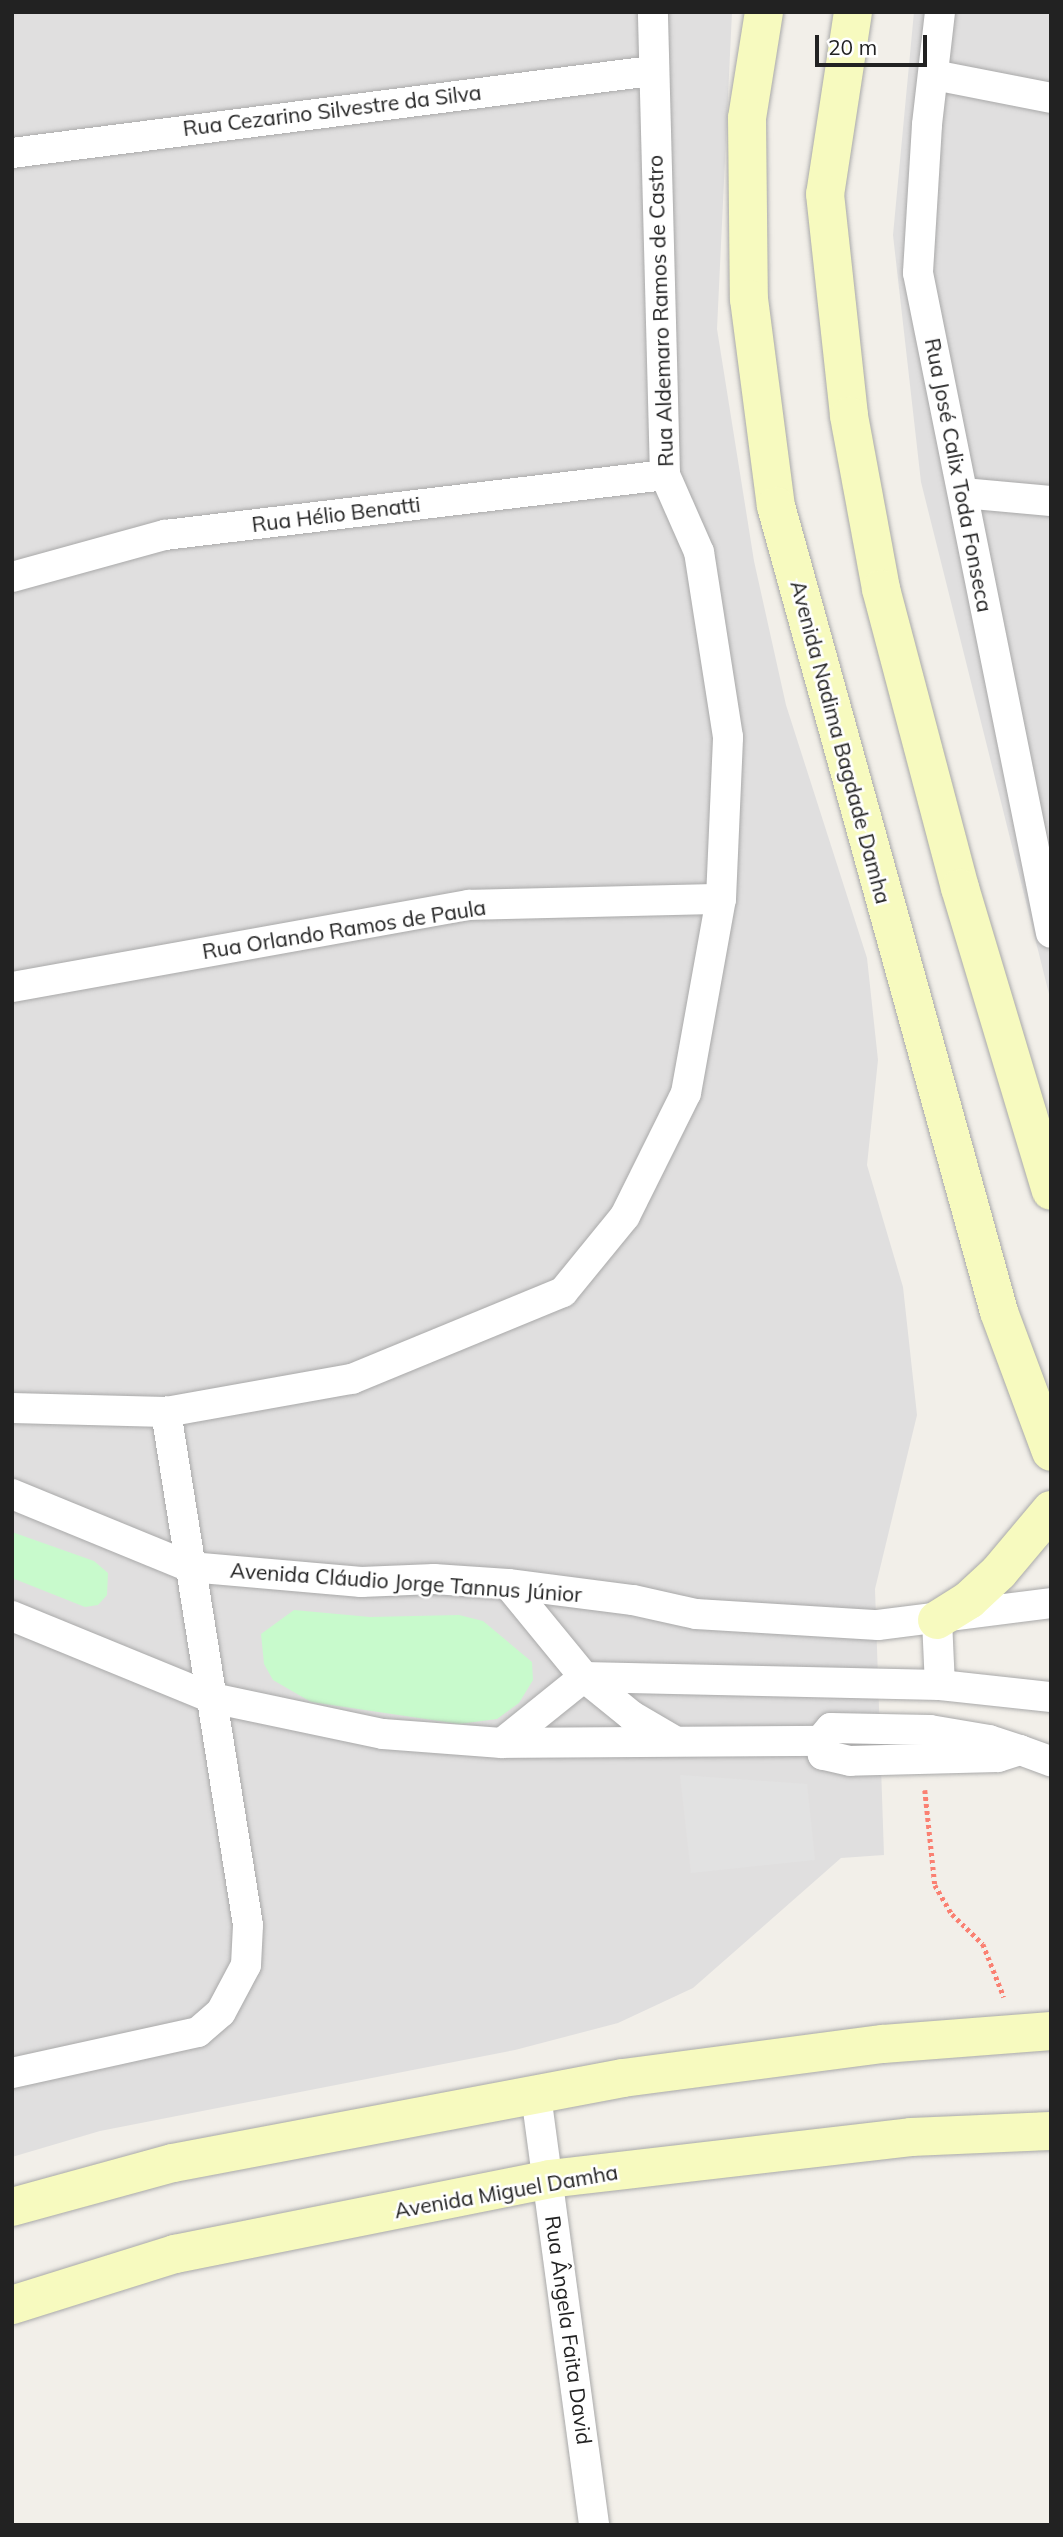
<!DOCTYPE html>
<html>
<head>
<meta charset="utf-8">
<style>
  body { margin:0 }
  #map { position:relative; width:1063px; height:2537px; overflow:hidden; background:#f2efe9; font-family:Mulish,sans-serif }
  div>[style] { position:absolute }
  .residential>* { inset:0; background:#e0dfdf }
  .park>* { inset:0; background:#c8facc }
  .parking>* { inset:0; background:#e2e2e2 }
  .path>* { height:4.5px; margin-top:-2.25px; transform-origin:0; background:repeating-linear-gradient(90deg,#fa8072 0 3.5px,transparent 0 7px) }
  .roads { filter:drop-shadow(0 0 2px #a9a9a9) drop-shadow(0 0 2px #a9a9a9) }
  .street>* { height:30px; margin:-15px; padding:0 15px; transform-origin:15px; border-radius:15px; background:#fff }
  .secondary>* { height:38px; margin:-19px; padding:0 19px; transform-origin:19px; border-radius:19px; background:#f7fabf }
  span { translate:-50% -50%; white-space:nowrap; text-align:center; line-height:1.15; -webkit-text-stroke:5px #fff; paint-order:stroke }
  .street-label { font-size:21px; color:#222 }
  .frame { position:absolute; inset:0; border:14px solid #222; pointer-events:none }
  .scale { position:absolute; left:815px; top:35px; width:112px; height:32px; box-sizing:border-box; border:4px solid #222; border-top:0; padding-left:9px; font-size:21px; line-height:24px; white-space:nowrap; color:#222; -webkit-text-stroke:5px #fff; paint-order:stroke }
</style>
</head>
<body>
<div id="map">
  <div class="residential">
    <i style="clip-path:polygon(12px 12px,732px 12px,717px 329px,754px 561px,786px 705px,867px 958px,878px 1060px,867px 1165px,903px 1287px,917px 1415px,875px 1589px,884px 1855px,841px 1858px,693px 1988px,618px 2023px,515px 2050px,100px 2131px,12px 2157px)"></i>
    <i style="clip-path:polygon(914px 12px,1051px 12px,1051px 1002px,921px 482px,893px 235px)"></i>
  </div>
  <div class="park">
    <i style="clip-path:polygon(12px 1532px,94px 1561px,108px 1573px,107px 1595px,98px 1605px,85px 1607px,12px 1578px)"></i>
    <i style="clip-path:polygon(294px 1610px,370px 1617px,459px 1615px,483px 1621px,532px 1662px,533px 1680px,519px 1703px,497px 1719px,459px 1724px,311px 1702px,273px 1680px,264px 1664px,261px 1634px)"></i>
  </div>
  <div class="parking">
    <i style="clip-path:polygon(680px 1775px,807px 1784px,815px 1860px,691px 1873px)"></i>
  </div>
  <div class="path">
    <i style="left:925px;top:1790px;width:96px;rotate:84deg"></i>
    <i style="left:935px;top:1885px;width:34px;rotate:60deg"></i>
    <i style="left:952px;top:1914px;width:43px;rotate:44.1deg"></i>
    <i style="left:983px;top:1944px;width:57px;rotate:68.4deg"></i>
  </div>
  <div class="roads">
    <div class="street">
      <i style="left:940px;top:12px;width:114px;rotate:96.6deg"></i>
      <i style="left:927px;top:125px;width:148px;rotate:93.5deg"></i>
      <i style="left:918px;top:273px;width:673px;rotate:78.61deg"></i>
      <i style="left:934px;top:75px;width:119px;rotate:11.1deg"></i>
      <i style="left:12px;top:153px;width:644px;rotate:-7.31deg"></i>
      <i style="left:963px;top:493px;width:88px;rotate:5.2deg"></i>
      <i style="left:12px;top:577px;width:159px;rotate:-15.4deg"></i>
      <i style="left:165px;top:535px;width:504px;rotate:-6.84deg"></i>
      <i style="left:12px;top:987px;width:464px;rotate:-10.2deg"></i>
      <i style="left:469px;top:905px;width:252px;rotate:-1.4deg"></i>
      <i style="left:12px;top:1408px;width:154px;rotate:1.5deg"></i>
      <i style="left:166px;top:1412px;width:189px;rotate:-10.1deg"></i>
      <i style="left:352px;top:1379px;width:228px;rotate:-22.4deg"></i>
      <i style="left:563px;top:1292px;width:98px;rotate:-50.8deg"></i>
      <i style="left:625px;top:1216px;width:137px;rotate:-63.6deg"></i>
      <i style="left:686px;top:1093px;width:197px;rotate:-79.8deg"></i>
      <i style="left:721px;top:899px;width:162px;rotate:-87.5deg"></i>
      <i style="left:728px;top:737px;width:187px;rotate:-98.9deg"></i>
      <i style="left:699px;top:552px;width:84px;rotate:-113.8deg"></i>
      <i style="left:665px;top:475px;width:463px;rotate:-91.5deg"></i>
      <i style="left:12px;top:1494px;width:192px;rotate:22.3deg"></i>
      <i style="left:190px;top:1567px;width:172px;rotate:5deg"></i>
      <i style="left:361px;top:1582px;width:73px;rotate:-2.4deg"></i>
      <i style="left:434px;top:1579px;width:74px;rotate:3.9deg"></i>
      <i style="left:508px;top:1584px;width:126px;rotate:7.3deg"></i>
      <i style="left:633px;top:1600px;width:65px;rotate:12.5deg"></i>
      <i style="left:696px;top:1614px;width:182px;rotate:3.5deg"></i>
      <i style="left:878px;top:1625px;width:174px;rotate:-7.2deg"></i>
      <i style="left:508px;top:1584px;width:120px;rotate:50.7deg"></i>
      <i style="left:584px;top:1677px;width:62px;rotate:39.1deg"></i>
      <i style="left:632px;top:1716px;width:48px;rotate:30.3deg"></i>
      <i style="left:12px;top:1616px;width:216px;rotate:22.3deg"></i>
      <i style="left:212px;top:1698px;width:175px;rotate:11.9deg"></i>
      <i style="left:383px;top:1734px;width:119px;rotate:4.3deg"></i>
      <i style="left:502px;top:1743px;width:318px;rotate:-0.4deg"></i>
      <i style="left:937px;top:1620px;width:65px;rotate:87.4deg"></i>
      <i style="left:502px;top:1743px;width:105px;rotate:-38.8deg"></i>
      <i style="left:584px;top:1677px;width:356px;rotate:1.3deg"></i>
      <i style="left:940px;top:1685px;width:112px;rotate:6.2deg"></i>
      <i style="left:1020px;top:1750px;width:23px;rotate:162deg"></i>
      <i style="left:998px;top:1757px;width:148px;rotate:178.5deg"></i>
      <i style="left:850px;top:1761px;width:28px;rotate:-167deg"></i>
      <i style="left:823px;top:1755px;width:14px;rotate:-102deg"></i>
      <i style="left:820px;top:1741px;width:17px;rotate:-50deg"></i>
      <i style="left:831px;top:1728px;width:99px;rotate:1.2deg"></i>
      <i style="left:930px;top:1730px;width:60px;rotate:9.6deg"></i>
      <i style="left:989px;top:1740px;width:33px;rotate:18deg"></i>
      <i style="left:1020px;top:1750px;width:33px;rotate:20deg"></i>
      <i style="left:12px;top:2073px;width:190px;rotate:-12.4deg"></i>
      <i style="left:198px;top:2032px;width:30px;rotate:-41deg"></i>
      <i style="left:221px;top:2012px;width:53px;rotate:-62deg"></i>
      <i style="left:246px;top:1965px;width:40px;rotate:-87.1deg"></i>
      <i style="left:248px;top:1925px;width:520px;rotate:-99.08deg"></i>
      <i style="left:536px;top:2095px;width:434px;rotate:82.3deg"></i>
    </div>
    <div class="secondary">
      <i style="left:764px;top:12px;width:107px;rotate:99.1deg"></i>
      <i style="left:747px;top:118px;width:181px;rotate:89.4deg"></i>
      <i style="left:749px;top:299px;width:209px;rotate:82.6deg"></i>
      <i style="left:776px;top:506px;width:836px;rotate:74.53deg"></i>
      <i style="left:999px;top:1312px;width:149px;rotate:69.6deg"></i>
      <i style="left:853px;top:12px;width:184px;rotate:98.7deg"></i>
      <i style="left:825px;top:194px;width:223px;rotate:83.8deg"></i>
      <i style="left:849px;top:416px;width:176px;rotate:79.5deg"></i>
      <i style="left:881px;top:589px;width:309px;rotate:75.2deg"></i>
      <i style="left:960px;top:888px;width:316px;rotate:73.3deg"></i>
      <i style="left:937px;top:1620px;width:38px;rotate:-32deg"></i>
      <i style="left:969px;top:1600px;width:41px;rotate:-43deg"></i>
      <i style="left:999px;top:1572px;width:81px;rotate:-50deg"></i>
      <i style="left:12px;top:2207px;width:167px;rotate:-15.3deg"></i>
      <i style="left:173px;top:2163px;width:458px;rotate:-10.7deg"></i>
      <i style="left:623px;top:2078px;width:262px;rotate:-7.5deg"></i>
      <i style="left:883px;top:2044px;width:169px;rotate:-4.4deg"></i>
      <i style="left:12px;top:2305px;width:171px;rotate:-17.4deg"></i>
      <i style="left:175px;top:2254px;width:381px;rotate:-11.3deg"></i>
      <i style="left:549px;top:2179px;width:364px;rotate:-6.6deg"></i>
      <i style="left:911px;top:2137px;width:140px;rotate:-2.5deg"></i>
    </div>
  </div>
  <div class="street-label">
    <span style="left:332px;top:110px;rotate:-7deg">Rua Cezarino Silvestre da Silva</span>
    <span style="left:660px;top:311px;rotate:-92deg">Rua Aldemaro Ramos de Castro</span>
    <span style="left:959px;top:475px;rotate:79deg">Rua José Calix Toda Fonseca</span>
    <span style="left:336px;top:514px;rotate:-7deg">Rua Hélio Benatti</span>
    <span style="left:841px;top:742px;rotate:75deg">Avenida Nadima Bagdade Damha</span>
    <span style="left:344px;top:929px;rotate:-9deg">Rua Orlando Ramos de Paula</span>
    <span style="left:406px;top:1582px;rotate:4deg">Avenida Cláudio Jorge Tannus Júnior</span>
    <span style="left:506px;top:2191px;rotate:-10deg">Avenida Miguel Damha</span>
    <span style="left:569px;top:2330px;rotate:82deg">Rua Ângela Faita David</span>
  </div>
  <div class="frame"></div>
  <div class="scale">20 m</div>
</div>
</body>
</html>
